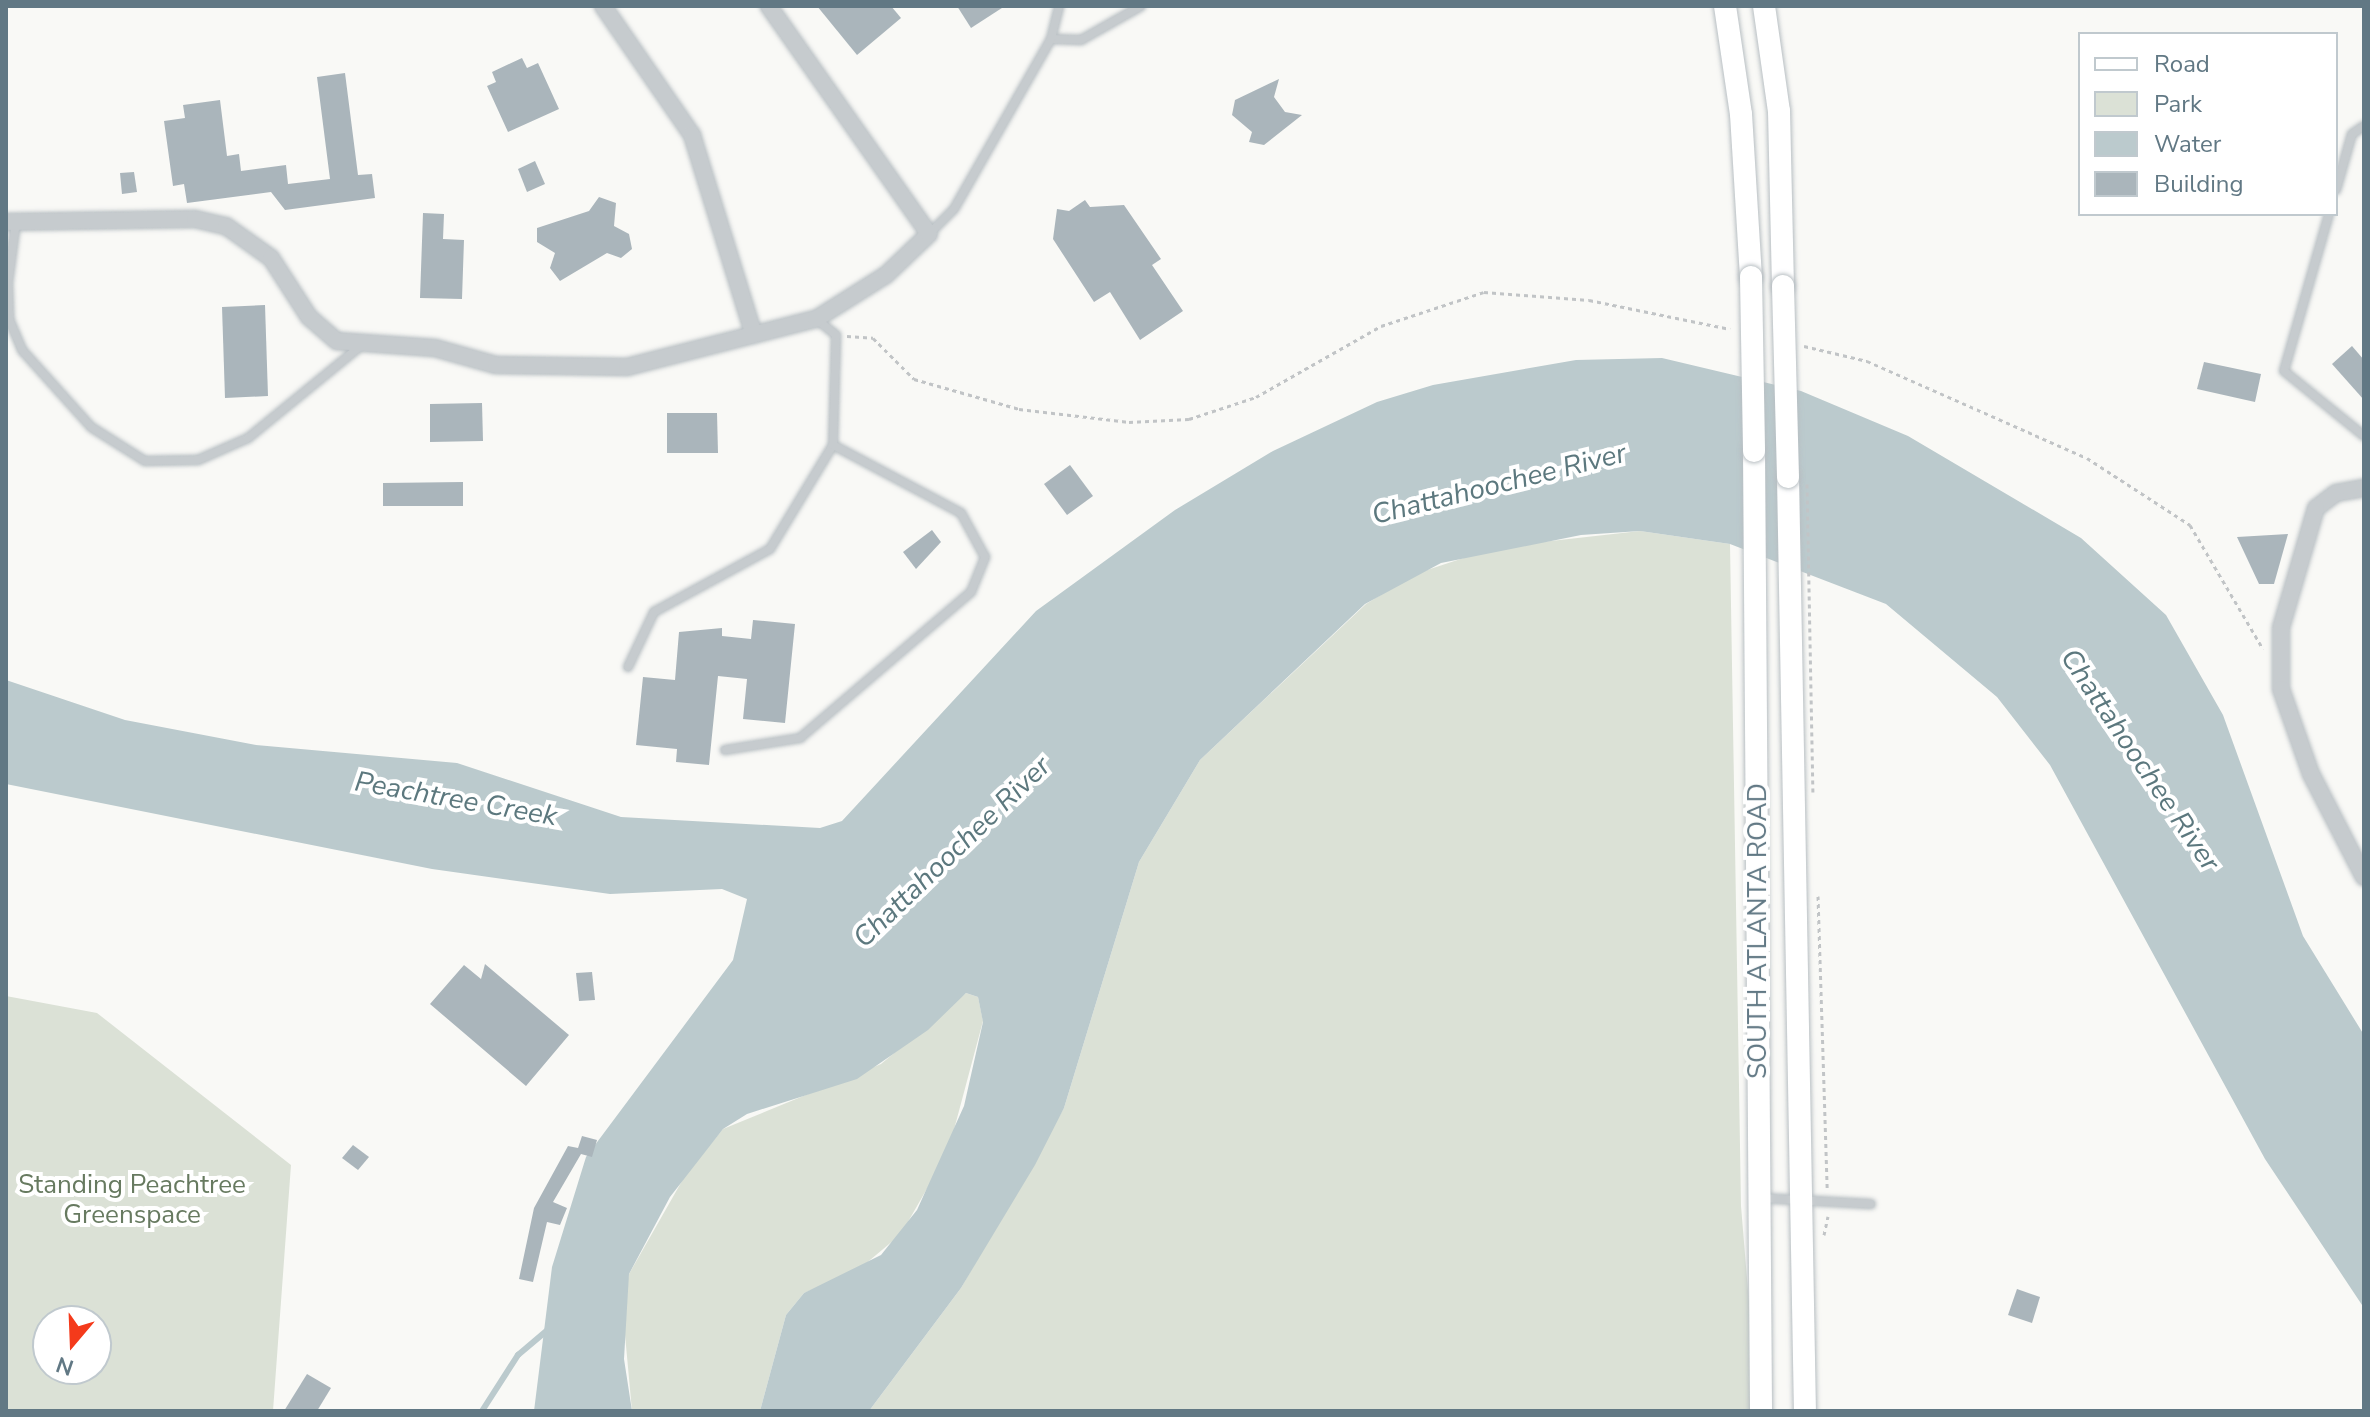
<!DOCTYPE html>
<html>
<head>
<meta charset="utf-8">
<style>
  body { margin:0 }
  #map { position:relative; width:2370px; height:1417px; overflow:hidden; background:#f9f9f6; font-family:"Nunito Sans",sans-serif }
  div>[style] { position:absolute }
  .green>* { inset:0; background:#dbe1d6 }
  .water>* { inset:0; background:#bbcacd }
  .stream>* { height:6px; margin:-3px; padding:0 3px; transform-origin:3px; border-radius:3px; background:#bbcacd }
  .building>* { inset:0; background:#aab5bb }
  .path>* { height:3px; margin-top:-1.5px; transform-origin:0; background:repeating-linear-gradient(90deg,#c1c4c6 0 4px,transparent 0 8px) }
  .roads { filter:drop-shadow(0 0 2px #b8bfc3) drop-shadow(0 0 2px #b8bfc3) }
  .lane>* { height:8px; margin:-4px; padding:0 4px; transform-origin:4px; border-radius:4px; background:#c6cbce }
  .street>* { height:16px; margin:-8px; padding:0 8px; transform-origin:8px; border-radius:8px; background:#c6cbce }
  .secondary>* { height:22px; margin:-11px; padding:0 11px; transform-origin:11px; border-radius:11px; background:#fff }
  .path-bridge>* { height:3px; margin-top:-1.5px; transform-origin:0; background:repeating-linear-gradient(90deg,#c1c4c6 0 4px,transparent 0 8px) }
  .bridges { filter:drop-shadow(0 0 2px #b8bfc3) drop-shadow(0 0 2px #b8bfc3) }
  .secondary-bridge>* { height:22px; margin:-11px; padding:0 11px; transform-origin:11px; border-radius:11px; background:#fff }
  span { translate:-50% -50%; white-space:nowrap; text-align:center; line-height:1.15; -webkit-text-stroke:8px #fff; paint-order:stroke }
  .street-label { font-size:26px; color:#617884 }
  .park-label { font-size:26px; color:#677a60 }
  .water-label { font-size:28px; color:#5c787e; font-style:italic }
  .frame { position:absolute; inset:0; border:8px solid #617884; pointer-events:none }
  .legend { position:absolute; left:2078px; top:32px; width:260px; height:184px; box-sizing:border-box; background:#fff; border:2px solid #c0c9ce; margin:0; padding:10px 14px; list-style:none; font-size:24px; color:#617884 }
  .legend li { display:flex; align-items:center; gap:16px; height:40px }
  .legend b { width:40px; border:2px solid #c0c9ce }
  .north { position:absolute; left:32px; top:1305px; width:80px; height:80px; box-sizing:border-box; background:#fff; border:2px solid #c0c9ce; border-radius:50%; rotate:199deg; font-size:22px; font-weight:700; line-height:32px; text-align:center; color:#617884 }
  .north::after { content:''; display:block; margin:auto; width:28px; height:36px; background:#f43a1b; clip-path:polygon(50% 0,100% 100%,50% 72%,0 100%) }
</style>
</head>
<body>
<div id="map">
  <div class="green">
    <i style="clip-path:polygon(1640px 531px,1730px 544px,1741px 1206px,1758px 1411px,869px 1411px,961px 1288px,1064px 1108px,1139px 862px,1200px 760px,1366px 604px,1415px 574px,1497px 547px)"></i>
    <i style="clip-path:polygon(966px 993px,978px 997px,983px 1021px,948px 1152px,901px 1234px,857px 1271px,804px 1293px,786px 1315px,760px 1411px,632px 1411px,622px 1302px,629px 1274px,686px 1174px,723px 1129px,881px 1064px)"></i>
    <i style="clip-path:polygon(evenodd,6px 996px,97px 1013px,291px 1165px,273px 1411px,6px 1411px,6px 996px,48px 1321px,96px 1321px,96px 1369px,48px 1369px,48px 1321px)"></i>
  </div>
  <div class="water">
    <i style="clip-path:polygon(1662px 358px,1801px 391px,1908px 436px,2081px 538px,2166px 615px,2223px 715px,2303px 936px,2364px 1035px,2364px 1308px,2265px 1159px,2050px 765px,1997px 697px,1886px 604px,1730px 544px,1640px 531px,1581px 535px,1441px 563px,1365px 604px,1200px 760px,1139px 862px,1064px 1108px,1035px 1165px,961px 1288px,869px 1411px,760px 1411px,786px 1315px,804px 1293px,881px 1255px,917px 1210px,964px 1106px,983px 1022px,978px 997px,966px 993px,928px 1030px,857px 1079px,747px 1114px,723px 1129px,670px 1197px,629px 1274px,624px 1359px,632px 1411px,534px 1411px,552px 1267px,586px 1157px,733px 960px,747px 899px,722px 889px,610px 894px,432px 869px,6px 784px,6px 680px,125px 720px,256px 745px,457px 763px,621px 817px,820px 828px,842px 821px,1036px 611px,1175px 510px,1273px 451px,1377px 402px,1433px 385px,1576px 360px)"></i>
  </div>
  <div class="stream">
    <i style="left:482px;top:1411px;width:67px;rotate:-57.3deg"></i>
    <i style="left:518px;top:1355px;width:42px;rotate:-40.2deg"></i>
  </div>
  <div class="building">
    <i style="clip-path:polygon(817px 6px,891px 6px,901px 18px,857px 55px)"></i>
    <i style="clip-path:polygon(957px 6px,1005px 6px,971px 28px)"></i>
    <i style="clip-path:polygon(522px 58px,527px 68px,538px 63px,559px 109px,508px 132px,487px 86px,496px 82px,492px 72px)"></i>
    <i style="clip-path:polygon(345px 73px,358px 175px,372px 174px,375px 198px,285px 210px,271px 192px,187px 203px,184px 184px,173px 186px,164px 121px,185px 118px,183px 105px,220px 100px,227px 156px,239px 154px,241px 171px,286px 165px,288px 184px,330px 179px,317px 77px)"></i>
    <i style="clip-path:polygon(1279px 79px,1274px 97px,1285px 112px,1302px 115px,1264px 145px,1249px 142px,1252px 132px,1232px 115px,1235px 100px)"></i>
    <i style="clip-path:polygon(535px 161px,545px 184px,527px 192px,518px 169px)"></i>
    <i style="clip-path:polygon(134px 172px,137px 192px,122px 194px,120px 173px)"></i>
    <i style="clip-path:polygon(599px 197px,616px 203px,614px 226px,629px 234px,632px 249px,621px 258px,607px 253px,560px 281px,550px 268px,555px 253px,537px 242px,537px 228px,589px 211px)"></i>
    <i style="clip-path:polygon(1085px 200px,1090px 207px,1124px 205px,1161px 259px,1152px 265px,1183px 311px,1140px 340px,1110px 292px,1094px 302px,1053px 239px,1057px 209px,1069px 211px)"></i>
    <i style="clip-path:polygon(423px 213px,444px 214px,443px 239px,464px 240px,462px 299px,420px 298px)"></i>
    <i style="clip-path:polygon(265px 305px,268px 396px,225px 398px,222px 307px)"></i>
    <i style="clip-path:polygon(2352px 346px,2364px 360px,2364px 400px,2332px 364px)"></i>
    <i style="clip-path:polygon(2204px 362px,2261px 374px,2255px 402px,2197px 389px)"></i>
    <i style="clip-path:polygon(482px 403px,483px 441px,430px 442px,430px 404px)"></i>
    <i style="clip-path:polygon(667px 413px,717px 413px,718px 453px,667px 453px)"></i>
    <i style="clip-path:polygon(1070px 465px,1093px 496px,1067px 515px,1044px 484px)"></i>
    <i style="clip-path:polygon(463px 482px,463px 506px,383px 506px,383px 483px)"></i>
    <i style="clip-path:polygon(932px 530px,941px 542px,916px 569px,903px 552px)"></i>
    <i style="clip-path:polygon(2288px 534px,2274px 584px,2259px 584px,2237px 537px)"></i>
    <i style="clip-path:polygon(753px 620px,795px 624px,785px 723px,743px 719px,747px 679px,718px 676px,709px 765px,676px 762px,677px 749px,636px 745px,643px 677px,675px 680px,679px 632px,722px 628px,722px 636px,751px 639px)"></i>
    <i style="clip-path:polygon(485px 964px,569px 1035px,526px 1086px,430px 1004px,464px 965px,481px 979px)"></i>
    <i style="clip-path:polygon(592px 972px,595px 1000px,579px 1001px,576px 973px)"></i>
    <i style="clip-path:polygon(582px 1136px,597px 1140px,592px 1157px,581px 1154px,553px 1202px,567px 1208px,560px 1225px,547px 1222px,533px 1282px,519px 1279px,534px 1208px,568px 1146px,578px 1148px)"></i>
    <i style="clip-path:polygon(353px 1145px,369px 1157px,358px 1170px,342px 1158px)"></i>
    <i style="clip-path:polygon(2017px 1289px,2040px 1297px,2032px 1323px,2008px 1315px)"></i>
    <i style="clip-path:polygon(307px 1374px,331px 1388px,317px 1411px,284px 1411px)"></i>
  </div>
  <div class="path">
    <i style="left:847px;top:336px;width:26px;rotate:4deg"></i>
    <i style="left:873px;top:338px;width:58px;rotate:45deg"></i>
    <i style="left:914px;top:379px;width:109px;rotate:15.9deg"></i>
    <i style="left:1019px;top:409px;width:111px;rotate:6.7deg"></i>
    <i style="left:1129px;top:422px;width:60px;rotate:-2.9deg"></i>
    <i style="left:1189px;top:419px;width:71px;rotate:-18.2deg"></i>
    <i style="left:1256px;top:397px;width:144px;rotate:-29.6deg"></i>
    <i style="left:1381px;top:326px;width:108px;rotate:-18.3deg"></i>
    <i style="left:1484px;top:292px;width:105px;rotate:4.4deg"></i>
    <i style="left:1589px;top:300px;width:144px;rotate:11.6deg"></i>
    <i style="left:1804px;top:346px;width:65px;rotate:13.4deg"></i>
    <i style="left:1867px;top:361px;width:240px;rotate:23.8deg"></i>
    <i style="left:2087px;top:458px;width:123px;rotate:33deg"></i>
    <i style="left:2190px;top:525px;width:144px;rotate:59.5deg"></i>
    <i style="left:1818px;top:896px;width:292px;rotate:88.2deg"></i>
    <i style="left:1824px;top:1235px;width:19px;rotate:-78deg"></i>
  </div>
  <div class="roads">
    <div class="lane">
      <i style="left:1051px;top:39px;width:30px;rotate:2deg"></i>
      <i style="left:1081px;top:40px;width:69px;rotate:-29.5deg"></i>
      <i style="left:2336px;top:190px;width:58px;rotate:-74.1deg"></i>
      <i style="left:2352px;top:134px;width:14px;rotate:-34deg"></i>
      <i style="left:2329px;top:214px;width:163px;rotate:106deg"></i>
      <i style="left:2284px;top:371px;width:103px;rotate:39.1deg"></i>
      <i style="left:16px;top:222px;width:62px;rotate:97.5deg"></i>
      <i style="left:8px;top:283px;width:36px;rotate:88deg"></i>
      <i style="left:9px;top:319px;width:34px;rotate:67deg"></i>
      <i style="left:22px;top:350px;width:103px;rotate:48.1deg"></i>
      <i style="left:91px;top:427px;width:64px;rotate:32.2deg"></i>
      <i style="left:145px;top:461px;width:53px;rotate:-1.1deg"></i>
      <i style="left:198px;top:460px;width:55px;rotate:-23.7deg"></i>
      <i style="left:248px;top:438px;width:146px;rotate:-39.2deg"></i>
      <i style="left:929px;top:234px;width:35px;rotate:-45deg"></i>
      <i style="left:954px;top:209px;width:196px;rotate:-60.3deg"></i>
      <i style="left:1051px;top:39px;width:34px;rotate:-76deg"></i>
      <i style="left:628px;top:667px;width:61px;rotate:-64.7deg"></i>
      <i style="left:654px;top:612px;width:132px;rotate:-28.5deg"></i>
      <i style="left:770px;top:549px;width:122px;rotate:-58.8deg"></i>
      <i style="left:833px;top:445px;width:110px;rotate:-88.4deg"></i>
      <i style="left:836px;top:335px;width:26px;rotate:-141deg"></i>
      <i style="left:725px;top:750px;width:76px;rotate:-9.1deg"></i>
      <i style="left:800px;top:738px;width:225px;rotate:-40.5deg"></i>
      <i style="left:971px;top:592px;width:38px;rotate:-68deg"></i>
      <i style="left:985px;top:557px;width:50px;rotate:-118.6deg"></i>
      <i style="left:961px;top:513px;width:145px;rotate:-152deg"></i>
      <i style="left:1760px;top:1198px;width:111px;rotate:3.1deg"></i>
    </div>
    <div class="street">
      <i style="left:603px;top:6px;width:157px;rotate:55.4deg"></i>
      <i style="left:692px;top:135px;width:209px;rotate:72.8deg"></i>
      <i style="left:6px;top:222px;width:189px;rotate:-0.9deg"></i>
      <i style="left:195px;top:219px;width:32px;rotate:13deg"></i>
      <i style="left:226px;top:226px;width:55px;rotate:35.4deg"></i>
      <i style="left:271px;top:258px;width:70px;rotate:57.2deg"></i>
      <i style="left:309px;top:317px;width:37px;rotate:41deg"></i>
      <i style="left:337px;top:341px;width:98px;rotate:4.1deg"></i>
      <i style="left:435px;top:348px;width:63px;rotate:15.6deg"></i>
      <i style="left:496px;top:365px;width:131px;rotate:0.9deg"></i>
      <i style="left:627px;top:367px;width:195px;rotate:-14.3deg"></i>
      <i style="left:816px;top:319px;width:83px;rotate:-32.2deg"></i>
      <i style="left:886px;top:275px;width:59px;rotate:-43.6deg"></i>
      <i style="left:929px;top:234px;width:279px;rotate:-125.1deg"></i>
      <i style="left:2364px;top:488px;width:28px;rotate:170deg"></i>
      <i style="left:2336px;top:493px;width:25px;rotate:143deg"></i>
      <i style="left:2316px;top:508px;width:125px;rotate:106.3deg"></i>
      <i style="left:2281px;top:628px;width:61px;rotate:90deg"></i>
      <i style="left:2281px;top:689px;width:90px;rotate:70.6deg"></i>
      <i style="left:2311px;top:774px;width:116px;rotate:62.8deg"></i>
    </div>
    <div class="secondary">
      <i style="left:1725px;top:6px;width:109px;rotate:81.6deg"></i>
      <i style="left:1741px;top:114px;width:163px;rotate:86.5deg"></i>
      <i style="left:1764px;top:6px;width:106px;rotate:81.9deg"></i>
      <i style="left:1779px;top:111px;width:175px;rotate:88.7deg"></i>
      <i style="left:1754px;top:451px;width:960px;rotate:89.58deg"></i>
      <i style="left:1788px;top:477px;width:934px;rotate:88.96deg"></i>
    </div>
  </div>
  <div class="path-bridge">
    <i style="left:1807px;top:484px;width:308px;rotate:88.9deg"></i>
  </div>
  <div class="bridges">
    <div class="secondary-bridge">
      <i style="left:1751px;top:277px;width:174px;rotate:89deg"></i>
      <i style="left:1783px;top:286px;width:191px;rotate:88.5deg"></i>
    </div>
  </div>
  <div class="street-label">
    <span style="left:1758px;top:931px;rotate:-90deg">SOUTH ATLANTA ROAD</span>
  </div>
  <div class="park-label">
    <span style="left:132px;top:1200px">Standing Peachtree<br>Greenspace</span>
  </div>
  <div class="water-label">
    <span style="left:1499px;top:484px;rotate:-14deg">Chattahoochee River</span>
    <span style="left:2140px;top:760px;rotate:56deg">Chattahoochee River</span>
    <span style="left:456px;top:799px;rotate:10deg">Peachtree Creek</span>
    <span style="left:952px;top:852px;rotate:-44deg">Chattahoochee River</span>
  </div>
  <div class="frame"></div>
  <ul class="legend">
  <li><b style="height:10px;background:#fff"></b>Road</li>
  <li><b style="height:22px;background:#dbe1d6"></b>Park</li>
  <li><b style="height:22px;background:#bbcacd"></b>Water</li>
  <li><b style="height:22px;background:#aab5bb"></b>Building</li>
  </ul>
  <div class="north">N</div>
</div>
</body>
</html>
